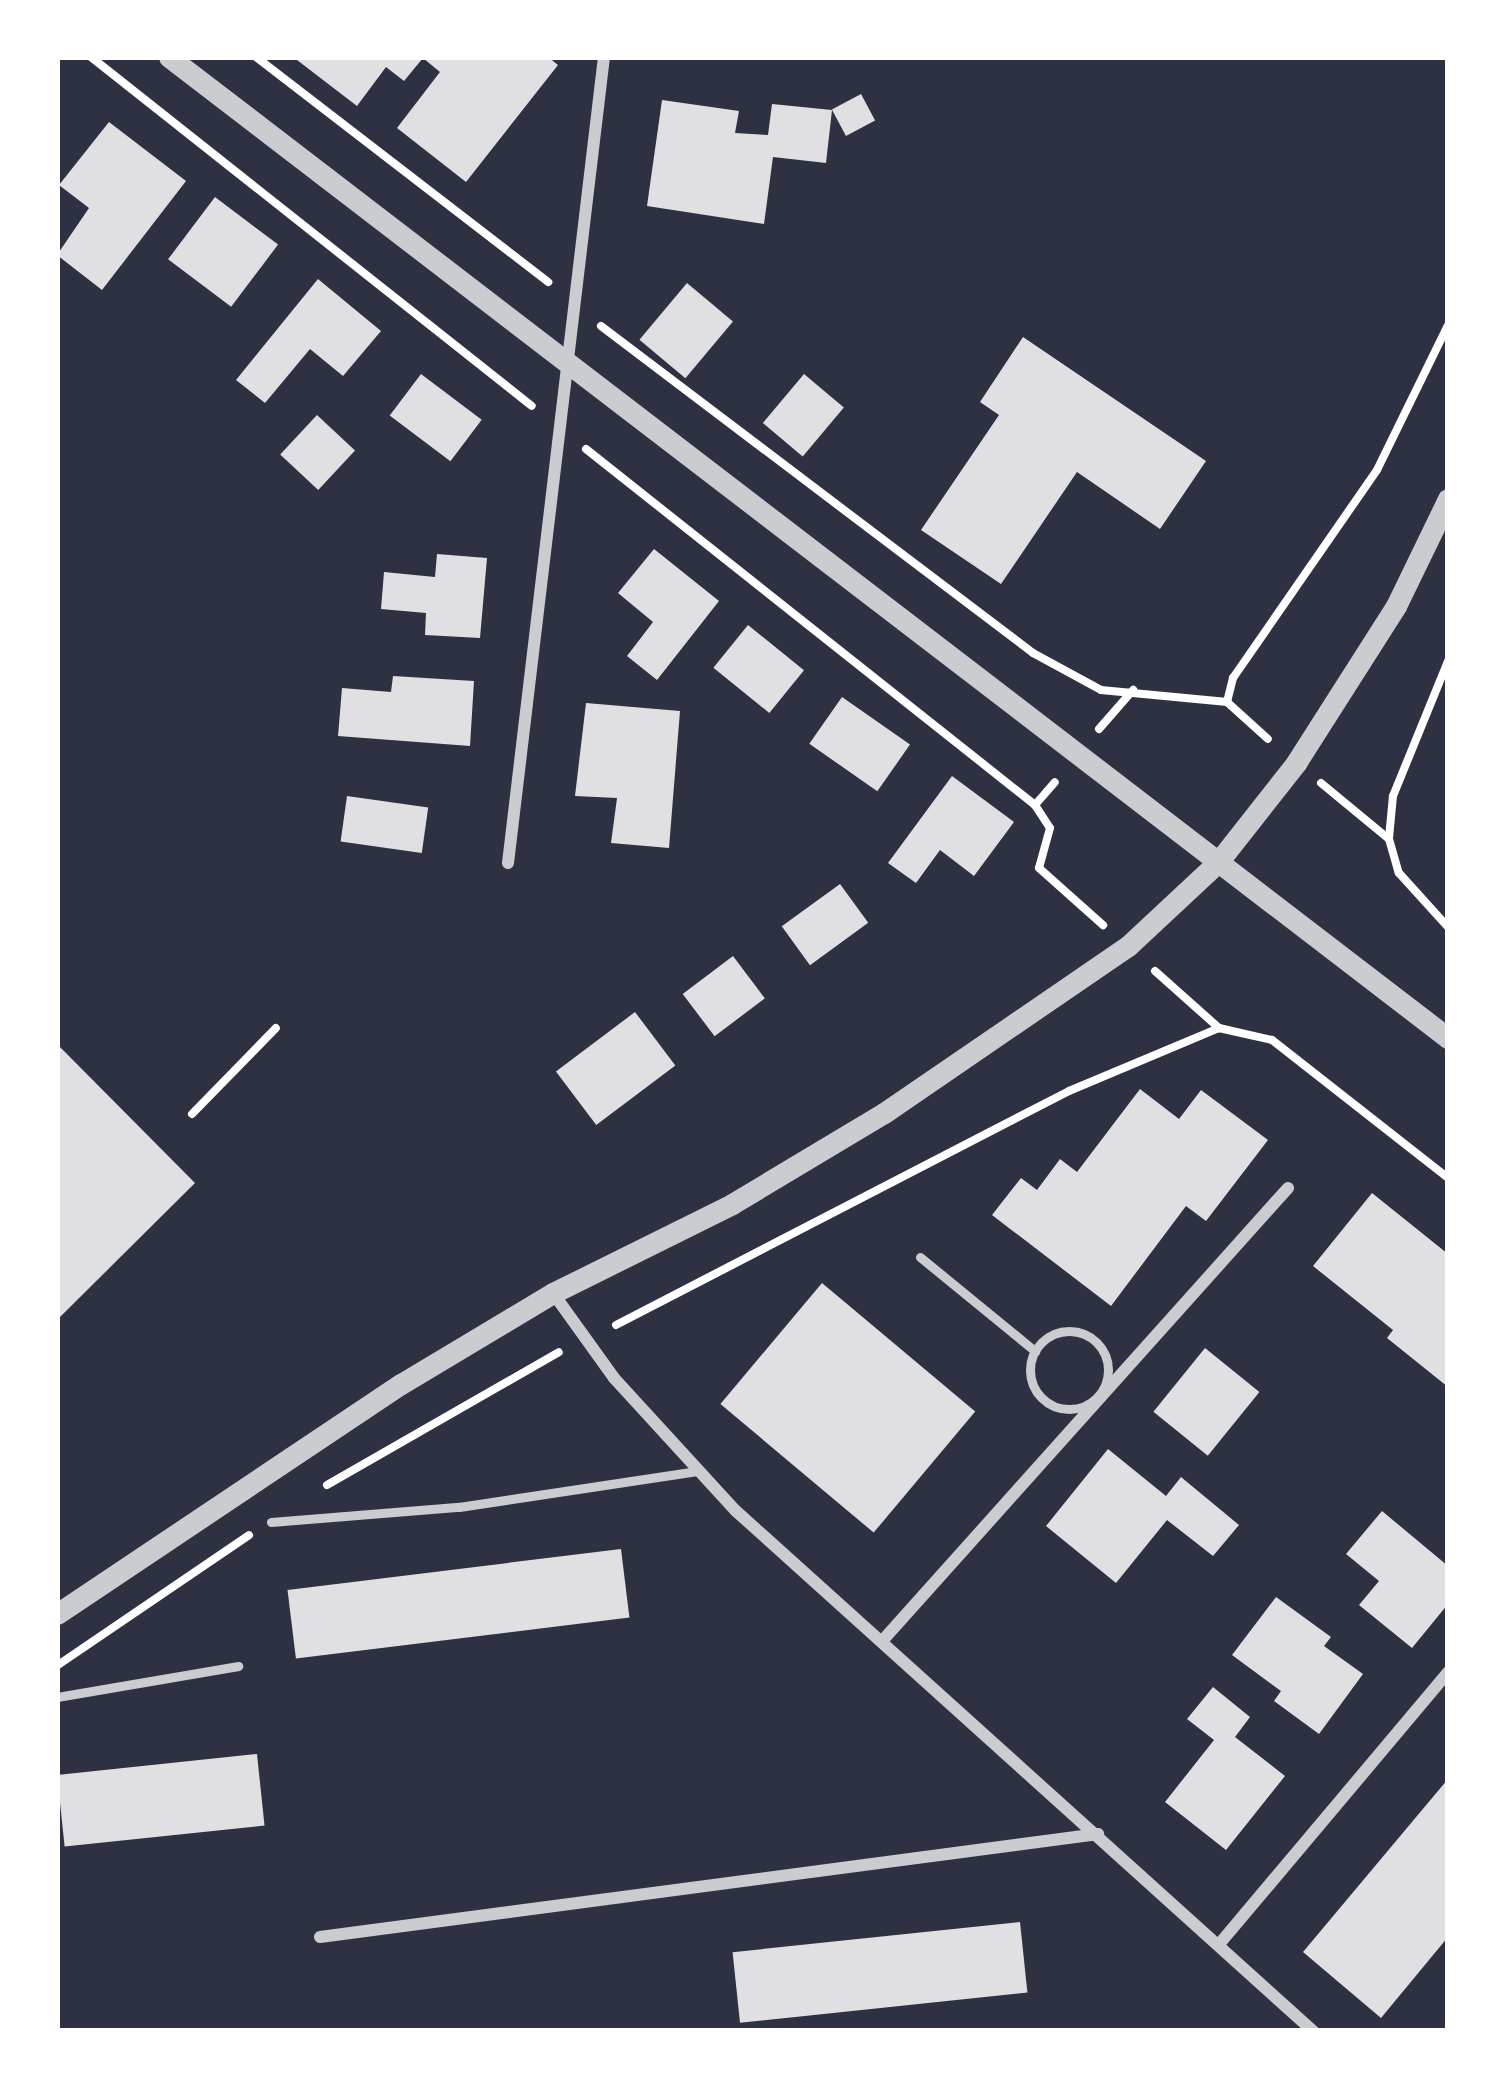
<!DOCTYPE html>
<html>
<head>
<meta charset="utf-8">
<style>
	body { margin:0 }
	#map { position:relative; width:1505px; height:2088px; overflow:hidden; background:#2d3142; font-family:"Exo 2",sans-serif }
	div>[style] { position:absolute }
	.building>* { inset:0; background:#e0e0e3; transform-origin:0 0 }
	.path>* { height:8px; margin:-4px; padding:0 4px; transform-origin:4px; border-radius:4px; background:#fff }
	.service>* { height:9px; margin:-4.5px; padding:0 4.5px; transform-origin:4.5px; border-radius:4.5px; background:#caccd0 }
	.service>.ring { margin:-4.5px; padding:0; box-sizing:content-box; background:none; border:9px solid #caccd0; border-radius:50% }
	.minor>* { height:12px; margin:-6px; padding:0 6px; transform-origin:6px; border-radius:6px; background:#caccd0 }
	.tertiary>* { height:21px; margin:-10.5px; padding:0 10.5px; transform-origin:10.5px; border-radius:10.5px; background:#caccd0 }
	span { translate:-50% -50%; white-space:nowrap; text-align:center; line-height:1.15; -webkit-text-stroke:12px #fff; paint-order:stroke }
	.frame { position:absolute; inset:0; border:60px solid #fff; pointer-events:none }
</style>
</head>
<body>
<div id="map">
	<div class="building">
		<i style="clip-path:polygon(548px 57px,558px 65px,466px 182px,397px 128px,440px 72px,423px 58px,404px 81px,386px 67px,357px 106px,297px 60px)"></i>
		<i style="left:861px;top:94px;width:30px;height:33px;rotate:62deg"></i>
		<i style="clip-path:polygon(662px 100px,739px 111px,735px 133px,768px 135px,772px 104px,832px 110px,826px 163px,773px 157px,764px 224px,647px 206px)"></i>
		<i style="clip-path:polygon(109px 122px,186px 181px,102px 290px,57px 255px,89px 208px,59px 185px)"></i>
		<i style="left:215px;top:197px;width:79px;height:78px;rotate:37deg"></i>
		<i style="clip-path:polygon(318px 279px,381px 331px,343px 376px,310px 349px,265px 403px,236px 380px)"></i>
		<i style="left:687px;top:283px;width:60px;height:74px;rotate:40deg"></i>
		<i style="clip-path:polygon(1023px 337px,1206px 461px,1160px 529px,1077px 472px,1001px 584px,921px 530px,999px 415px,980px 402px)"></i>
		<i style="left:421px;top:374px;width:76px;height:52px;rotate:37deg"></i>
		<i style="left:804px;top:374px;width:52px;height:64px;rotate:40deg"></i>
		<i style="left:317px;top:415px;width:52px;height:54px;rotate:43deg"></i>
		<i style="clip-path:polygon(654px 549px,719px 601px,657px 680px,627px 656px,653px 622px,618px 593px)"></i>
		<i style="clip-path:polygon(437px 554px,487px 558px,480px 638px,425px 635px,426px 613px,381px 609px,384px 572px,435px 577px)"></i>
		<i style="left:748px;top:625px;width:72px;height:55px;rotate:39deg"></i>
		<i style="clip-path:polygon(393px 676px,474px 681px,470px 746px,338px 736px,342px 688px,391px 692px)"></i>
		<i style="left:842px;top:697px;width:83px;height:57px;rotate:35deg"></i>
		<i style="clip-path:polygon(586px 703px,680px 711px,669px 848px,611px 843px,617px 798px,575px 796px)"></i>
		<i style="clip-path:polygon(952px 776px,1014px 822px,974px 876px,940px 850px,916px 883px,888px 863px)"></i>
		<i style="left:347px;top:796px;width:82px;height:46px;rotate:8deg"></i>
		<i style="left:840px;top:884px;width:48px;height:72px;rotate:54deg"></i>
		<i style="left:733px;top:956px;width:53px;height:63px;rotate:53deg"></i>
		<i style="left:635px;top:1012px;width:67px;height:99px;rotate:53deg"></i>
		<i style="clip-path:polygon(57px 1044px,195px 1183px,57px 1320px)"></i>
		<i style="clip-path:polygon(1140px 1089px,1179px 1119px,1201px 1090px,1268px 1140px,1206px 1221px,1186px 1206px,1111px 1306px,992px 1215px,1021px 1178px,1037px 1190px,1060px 1159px,1077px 1172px)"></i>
		<i style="clip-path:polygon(1372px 1193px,1448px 1254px,1448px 1387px,1387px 1338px,1393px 1330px,1313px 1266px)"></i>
		<i style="left:822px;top:1283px;width:200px;height:158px;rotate:40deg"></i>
		<i style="left:1205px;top:1348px;width:70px;height:82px;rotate:39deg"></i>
		<i style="clip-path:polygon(1108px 1449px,1166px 1496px,1181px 1477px,1239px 1525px,1213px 1556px,1167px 1520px,1116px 1583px,1046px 1526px)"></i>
		<i style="clip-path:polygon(1382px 1511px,1448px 1566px,1448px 1604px,1412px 1648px,1359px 1605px,1379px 1581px,1346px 1554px)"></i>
		<i style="left:621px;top:1549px;width:69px;height:336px;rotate:83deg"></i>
		<i style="clip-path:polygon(1276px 1597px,1331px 1637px,1324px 1646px,1363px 1674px,1319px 1734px,1274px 1701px,1281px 1691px,1232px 1655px)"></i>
		<i style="clip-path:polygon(1213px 1687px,1250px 1717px,1235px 1737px,1285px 1776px,1226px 1850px,1165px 1802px,1214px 1740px,1187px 1719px)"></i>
		<i style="left:257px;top:1754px;width:72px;height:201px;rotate:84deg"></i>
		<i style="clip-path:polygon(1448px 1779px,1448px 1937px,1381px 2018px,1303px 1952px)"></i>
		<i style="left:1020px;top:1922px;width:71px;height:289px;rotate:84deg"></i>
	</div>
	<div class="path">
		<i style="left:91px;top:57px;width:562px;rotate:38.36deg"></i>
		<i style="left:256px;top:57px;width:369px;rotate:37.6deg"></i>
		<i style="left:601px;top:326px;width:542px;rotate:37.12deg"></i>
		<i style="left:1033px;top:653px;width:77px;rotate:28.6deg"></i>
		<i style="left:1101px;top:690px;width:127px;rotate:5.4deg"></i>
		<i style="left:1227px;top:702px;width:55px;rotate:42.1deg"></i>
		<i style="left:586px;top:449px;width:573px;rotate:38.41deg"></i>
		<i style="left:1035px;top:805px;width:27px;rotate:57deg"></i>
		<i style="left:1050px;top:828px;width:41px;rotate:105.4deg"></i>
		<i style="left:1039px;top:868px;width:86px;rotate:41.7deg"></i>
		<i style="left:1227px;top:702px;width:25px;rotate:-76deg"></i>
		<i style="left:1233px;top:678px;width:253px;rotate:-55.3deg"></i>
		<i style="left:1377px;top:470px;width:161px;rotate:-63.9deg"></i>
		<i style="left:1099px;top:729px;width:52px;rotate:-48.9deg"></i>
		<i style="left:1321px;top:783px;width:88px;rotate:39.5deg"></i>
		<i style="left:1389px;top:839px;width:35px;rotate:74deg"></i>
		<i style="left:1399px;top:873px;width:73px;rotate:47.8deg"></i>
		<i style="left:1035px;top:805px;width:30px;rotate:-49deg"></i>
		<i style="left:1389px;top:838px;width:42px;rotate:-84.6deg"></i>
		<i style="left:1393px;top:796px;width:146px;rotate:-67.8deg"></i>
		<i style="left:1155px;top:971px;width:86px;rotate:41.7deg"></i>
		<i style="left:1219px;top:1028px;width:54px;rotate:12.8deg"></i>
		<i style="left:1272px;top:1040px;width:224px;rotate:38.1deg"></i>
		<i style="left:192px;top:1114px;width:120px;rotate:-45.7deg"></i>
		<i style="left:616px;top:1325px;width:510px;rotate:-27.32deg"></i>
		<i style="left:1069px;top:1091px;width:163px;rotate:-22.8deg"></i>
		<i style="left:327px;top:1485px;width:267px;rotate:-29.8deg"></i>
		<i style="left:58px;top:1665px;width:231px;rotate:-34.2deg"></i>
	</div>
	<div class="service">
		<i style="left:920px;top:1257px;width:149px;rotate:39.3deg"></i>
		<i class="ring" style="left:1030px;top:1331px;width:69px;height:69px"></i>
		<i style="left:271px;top:1522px;width:189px;rotate:-4.6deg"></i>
		<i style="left:459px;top:1507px;width:241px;rotate:-8.6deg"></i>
		<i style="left:57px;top:1697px;width:184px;rotate:-9.7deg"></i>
	</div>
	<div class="minor">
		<i style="left:508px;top:863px;width:812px;rotate:-83.21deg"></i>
		<i style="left:553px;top:1293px;width:105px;rotate:54.3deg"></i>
		<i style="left:614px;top:1378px;width:180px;rotate:47.5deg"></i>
		<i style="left:736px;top:1511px;width:777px;rotate:42.03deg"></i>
		<i style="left:883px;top:1640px;width:607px;rotate:-48.14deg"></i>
		<i style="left:320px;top:1937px;width:785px;rotate:-7.54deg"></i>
		<i style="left:1221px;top:1942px;width:353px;rotate:-49.9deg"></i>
	</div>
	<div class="tertiary">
		<i style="left:169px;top:57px;width:1612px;rotate:37.49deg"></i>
		<i style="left:57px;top:1614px;width:414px;rotate:-33.8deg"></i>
		<i style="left:401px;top:1384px;width:177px;rotate:-30.9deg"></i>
		<i style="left:553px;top:1293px;width:200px;rotate:-26.4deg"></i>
		<i style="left:732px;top:1204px;width:177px;rotate:-30.9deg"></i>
		<i style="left:884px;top:1113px;width:296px;rotate:-34.4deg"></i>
		<i style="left:1128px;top:946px;width:125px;rotate:-43deg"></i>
		<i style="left:1219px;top:861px;width:125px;rotate:-51.8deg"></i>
		<i style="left:1296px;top:763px;width:186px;rotate:-57.5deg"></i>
		<i style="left:1396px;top:606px;width:119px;rotate:-64.1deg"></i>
	</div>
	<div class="frame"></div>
</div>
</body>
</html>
